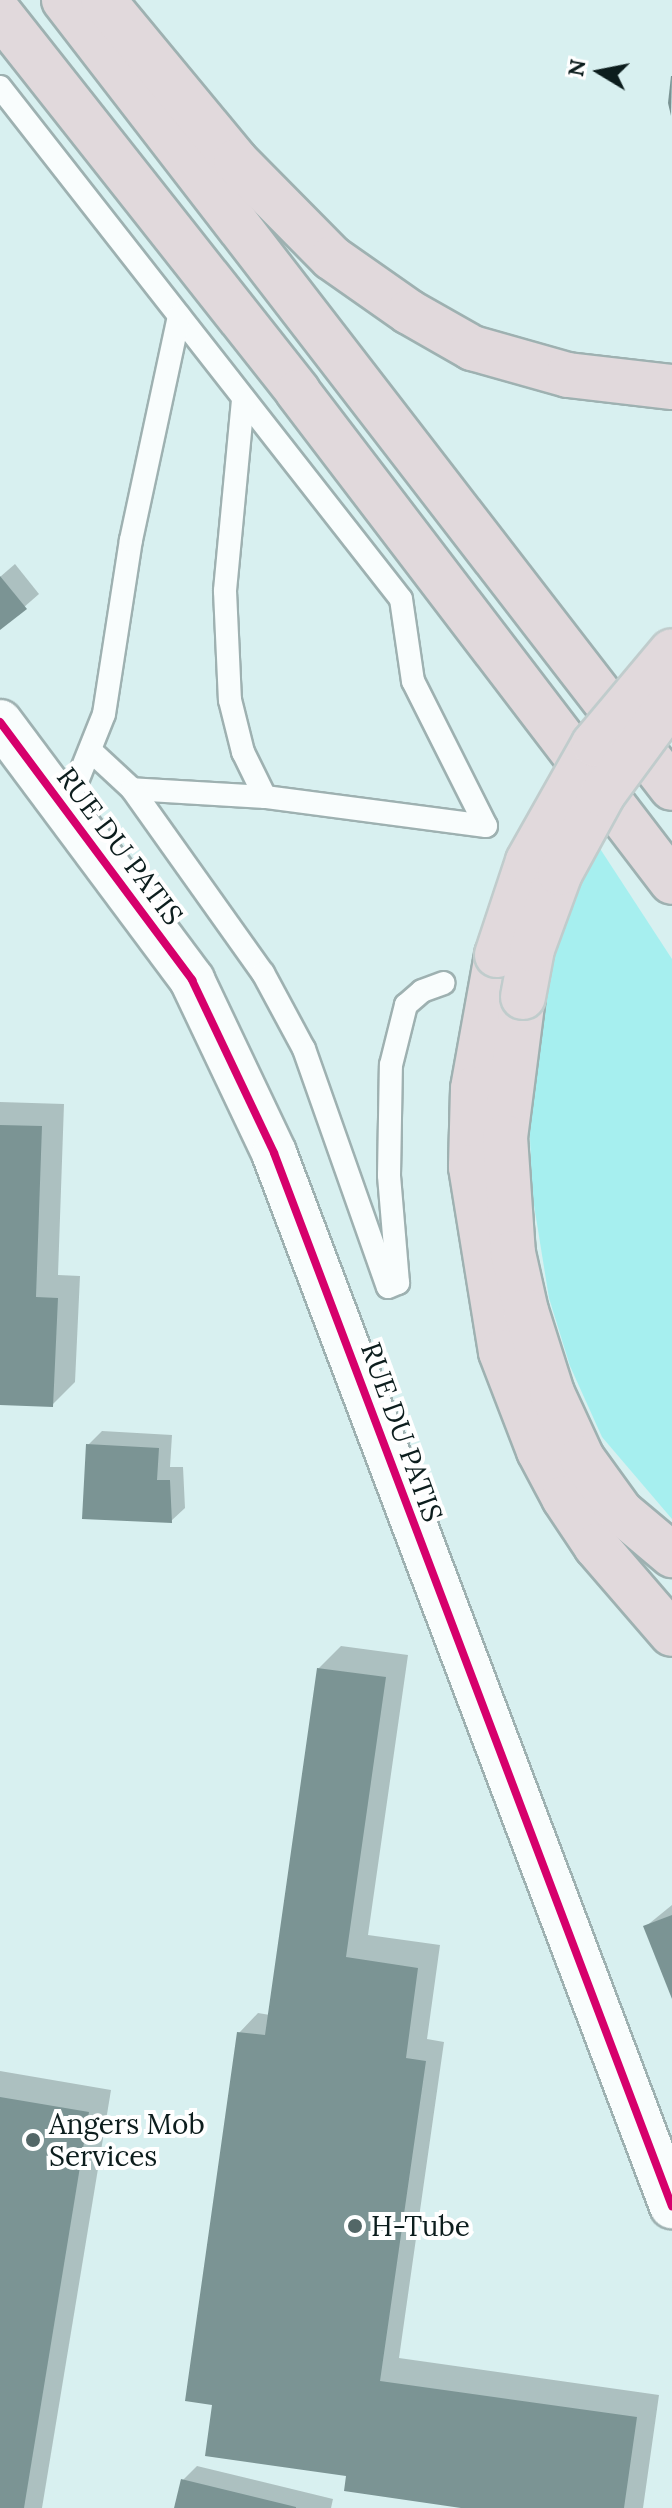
<!DOCTYPE html>
<html>
<head>
<meta charset="utf-8">
<style>
	body { margin:0 }
	#map { position:relative; width:672px; height:2508px; overflow:hidden; background:#d8f0f0; font-family:Lora,serif }
	div>[style] { position:absolute }
	.green>* { inset:0; background:#a6efef }
	.shadow>* { inset:0; background:#0003 }
	.building>* { inset:0; background:#7b9494 }
	.roads { filter:drop-shadow(2px 0 #9eb1b1) drop-shadow(-2px 0 #9eb1b1) drop-shadow(0 2px #9eb1b1) drop-shadow(0 -2px #9eb1b1) }
	.service>* { height:22px; margin:-11px; padding:0 11px; transform-origin:11px; border-radius:11px; background:#f9fdfd }
	.minor>* { height:44px; margin:-22px; padding:0 22px; transform-origin:22px; border-radius:22px; background:#f9fdfd }
	.motorway>* { height:44px; margin:-22px; padding:0 22px; transform-origin:22px; border-radius:22px; background:#e1d9dc }
	.bridges { filter:drop-shadow(2px 0 #c0cccc) drop-shadow(-2px 0 #c0cccc) drop-shadow(0 2px #c0cccc) drop-shadow(0 -2px #c0cccc) }
	.motorway-bridge>* { height:44px; margin:-22px; padding:0 22px; transform-origin:22px; border-radius:22px; background:#e1d9dc }
	.cycleway>* { height:8px; margin:-4px; padding:0 4px; transform-origin:4px; border-radius:4px; background:#d6006c }
	.dots>* { width:22px; height:22px; translate:-50% -50%; box-sizing:border-box; border:4px solid #fff; border-radius:50% }
	span { translate:-50% -50%; white-space:nowrap; text-align:center; line-height:1.15; -webkit-text-stroke:8px #fff; paint-order:stroke }
	.street-label { font-size:28px; color:#0c1d1d }
	.poi-label { font-size:28px; color:#0c1d1d }
	.left { translate:0 -50%; text-align:left }
	.north { position:absolute; left:560px; top:32px; width:80px; height:80px; -webkit-text-stroke:6px #fff; paint-order:stroke; rotate:280deg; font-size:22px; font-weight:700; line-height:32px; text-align:center; color:#0c1d1d }
	.north::after { content:''; display:block; margin:auto; width:28px; height:36px; background:#0c1d1d; clip-path:polygon(50% 0,100% 100%,50% 72%,0 100%) }
</style>
</head>
<body>
<div id="map">
	<div class="green">
		<i style="clip-path:polygon(597px 844px,672px 959px,672px 1519px,602px 1437px,570px 1366px,549px 1298px,532px 1193px,529px 1110px,538px 1022px,557px 935px)"></i>
	</div>
	<div class="shadow">
		<i style="clip-path:polygon(15px 564px,39px 594px,0 628px,0 577px)"></i>
		<i style="clip-path:polygon(0 1102px,64px 1104px,58px 1275px,80px 1276px,75px 1382px,52px 1405px,0 1403px)"></i>
		<i style="clip-path:polygon(102px 1431px,172px 1435px,170px 1467px,183px 1467px,185px 1508px,171px 1521px,88px 1445px)"></i>
		<i style="clip-path:polygon(341px 1646px,408px 1655px,368px 1935px,440px 1945px,427px 2039px,444px 2042px,399px 2358px,659px 2395px,643px 2508px,475px 2508px,348px 2474px,215px 2399px,239px 2033px,258px 2013px,270px 2015px,318px 1669px)"></i>
		<i style="clip-path:polygon(672px 1905px,672px 1994px,645px 1927px)"></i>
		<i style="clip-path:polygon(0 2071px,111px 2090px,42px 2508px,0 2508px)"></i>
		<i style="clip-path:polygon(197px 2466px,333px 2499px,331px 2508px,176px 2508px,183px 2480px)"></i>
	</div>
	<div class="building">
		<i style="clip-path:polygon(671px 76px,672px 76px,671px 116px,668px 103px)"></i>
		<i style="clip-path:polygon(0 576px,27px 609px,0 630px)"></i>
		<i style="clip-path:polygon(0 1125px,42px 1126px,36px 1297px,58px 1298px,53px 1407px,0 1405px)"></i>
		<i style="clip-path:polygon(86px 1444px,159px 1448px,157px 1480px,170px 1480px,172px 1523px,82px 1519px)"></i>
		<i style="clip-path:polygon(317px 1668px,386px 1677px,346px 1957px,418px 1968px,406px 2058px,426px 2061px,380px 2381px,637px 2417px,624px 2508px,461px 2508px,344px 2491px,346px 2476px,205px 2456px,212px 2405px,185px 2401px,237px 2032px,265px 2035px)"></i>
		<i style="clip-path:polygon(672px 1915px,672px 1999px,643px 1926px)"></i>
		<i style="clip-path:polygon(0 2097px,89px 2112px,24px 2508px,0 2508px)"></i>
		<i style="clip-path:polygon(181px 2479px,296px 2507px,296px 2508px,174px 2508px)"></i>
	</div>
	<div class="roads">
		<div class="service">
			<i style="left:0;top:87px;width:650px;rotate:51.93deg"></i>
			<i style="left:401px;top:599px;width:83px;rotate:81.7deg"></i>
			<i style="left:413px;top:681px;width:162px;rotate:63.3deg"></i>
			<i style="left:486px;top:826px;width:223px;rotate:-172.5deg"></i>
			<i style="left:265px;top:797px;width:133px;rotate:-176.6deg"></i>
			<i style="left:243px;top:400px;width:192px;rotate:95.4deg"></i>
			<i style="left:225px;top:591px;width:109px;rotate:87.4deg"></i>
			<i style="left:230px;top:700px;width:54px;rotate:76deg"></i>
			<i style="left:243px;top:752px;width:50px;rotate:63.9deg"></i>
			<i style="left:91px;top:751px;width:56px;rotate:42.8deg"></i>
			<i style="left:132px;top:789px;width:226px;rotate:54.6deg"></i>
			<i style="left:263px;top:973px;width:86px;rotate:61.7deg"></i>
			<i style="left:304px;top:1049px;width:252px;rotate:70.6deg"></i>
			<i style="left:388px;top:1287px;width:11px;rotate:-22deg"></i>
			<i style="left:398px;top:1283px;width:108px;rotate:-94.8deg"></i>
			<i style="left:389px;top:1175px;width:110px;rotate:-89deg"></i>
			<i style="left:391px;top:1065px;width:62px;rotate:-76deg"></i>
			<i style="left:406px;top:1005px;width:21px;rotate:-41deg"></i>
			<i style="left:422px;top:991px;width:23px;rotate:-20deg"></i>
			<i style="left:66px;top:809px;width:102px;rotate:-68.2deg"></i>
			<i style="left:104px;top:714px;width:176px;rotate:-81.2deg"></i>
			<i style="left:131px;top:540px;width:229px;rotate:-77.9deg"></i>
		</div>
		<div class="minor">
			<i style="left:0;top:722px;width:322px;rotate:53.3deg"></i>
			<i style="left:192px;top:980px;width:191px;rotate:64.6deg"></i>
			<i style="left:274px;top:1153px;width:1126px;rotate:69.3deg"></i>
		</div>
		<div class="motorway">
			<i style="left:64px;top:0;width:995px;rotate:52.35deg"></i>
			<i style="left:103px;top:0;width:209px;rotate:50.4deg"></i>
			<i style="left:236px;top:161px;width:136px;rotate:45.3deg"></i>
			<i style="left:332px;top:258px;width:94px;rotate:35deg"></i>
			<i style="left:409px;top:312px;width:73px;rotate:29.7deg"></i>
			<i style="left:472px;top:348px;width:100px;rotate:15.7deg"></i>
			<i style="left:568px;top:375px;width:105px;rotate:6.6deg"></i>
			<i style="left:0;top:14px;width:481px;rotate:51.7deg"></i>
			<i style="left:298px;top:392px;width:616px;rotate:52.65deg"></i>
			<i style="left:497px;top:955px;width:136px;rotate:100.2deg"></i>
			<i style="left:473px;top:1089px;width:78px;rotate:91.5deg"></i>
			<i style="left:471px;top:1167px;width:187px;rotate:80.8deg"></i>
			<i style="left:501px;top:1352px;width:106px;rotate:69deg"></i>
			<i style="left:539px;top:1451px;width:53px;rotate:62deg"></i>
			<i style="left:564px;top:1498px;width:58px;rotate:56.3deg"></i>
			<i style="left:596px;top:1546px;width:116px;rotate:49.2deg"></i>
			<i style="left:523px;top:997px;width:141px;rotate:97.3deg"></i>
			<i style="left:505px;top:1137px;width:116px;rotate:86.1deg"></i>
			<i style="left:513px;top:1253px;width:59px;rotate:77.4deg"></i>
			<i style="left:526px;top:1311px;width:86px;rotate:72.4deg"></i>
			<i style="left:552px;top:1393px;width:72px;rotate:65.2deg"></i>
			<i style="left:582px;top:1458px;width:67px;rotate:54.2deg"></i>
			<i style="left:621px;top:1512px;width:67px;rotate:40.1deg"></i>
		</div>
	</div>
	<div class="bridges">
		<div class="motorway-bridge">
			<i style="left:497px;top:955px;width:99px;rotate:-71.7deg"></i>
			<i style="left:528px;top:861px;width:134px;rotate:-60.6deg"></i>
			<i style="left:594px;top:744px;width:121px;rotate:-50deg"></i>
			<i style="left:523px;top:997px;width:49px;rotate:-79.4deg"></i>
			<i style="left:532px;top:949px;width:81px;rotate:-69.8deg"></i>
			<i style="left:560px;top:873px;width:90px;rotate:-61.4deg"></i>
			<i style="left:603px;top:794px;width:117px;rotate:-53.7deg"></i>
		</div>
	</div>
	<div class="cycleway">
		<i style="left:0;top:722px;width:322px;rotate:53.3deg"></i>
		<i style="left:192px;top:980px;width:191px;rotate:64.6deg"></i>
		<i style="left:274px;top:1153px;width:1126px;rotate:69.3deg"></i>
	</div>
	<div class="dots">
		<i style="left:33px;top:2140px;background:#536767"></i>
		<i style="left:355px;top:2226px;background:#536767"></i>
	</div>
	<div class="street-label">
		<span style="left:120px;top:846px;rotate:53deg">RUE DU PATIS</span>
		<span style="left:402px;top:1432px;rotate:70deg">RUE DU PATIS</span>
	</div>
	<div class="poi-label">
		<span class="left" style="left:49px;top:2140px">Angers Mob<br>Services</span>
		<span class="left" style="left:371px;top:2226px">H-Tube</span>
	</div>
	<div class="north">N</div>
</div>
</body>
</html>
